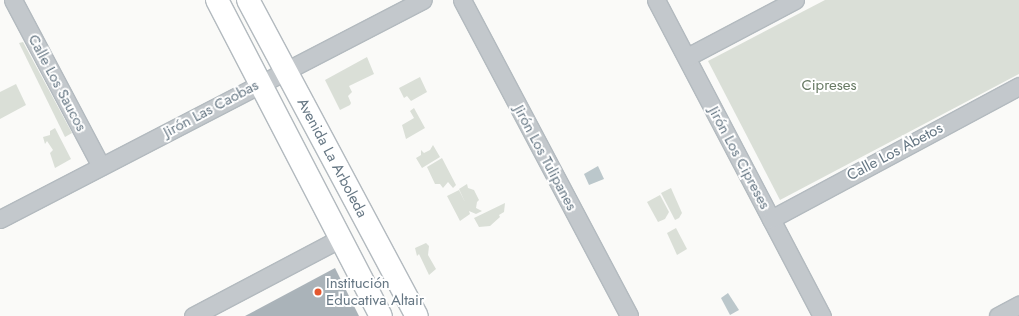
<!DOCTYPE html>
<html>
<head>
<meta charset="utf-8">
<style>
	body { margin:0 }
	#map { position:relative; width:1019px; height:316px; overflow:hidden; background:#fafaf8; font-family:Jost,sans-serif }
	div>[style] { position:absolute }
	.green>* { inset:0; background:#dadfd7 }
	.water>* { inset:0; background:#bbc7cb }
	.building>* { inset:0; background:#aab3b9 }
	.roads { filter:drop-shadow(1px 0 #b3babf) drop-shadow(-1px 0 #b3babf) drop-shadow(0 1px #b3babf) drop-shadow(0 -1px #b3babf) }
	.street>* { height:17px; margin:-8.5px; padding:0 8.5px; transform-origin:8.5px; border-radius:8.5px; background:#c3c8cc }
	.secondary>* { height:22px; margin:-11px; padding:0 11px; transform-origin:11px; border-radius:11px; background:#fff }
	.dots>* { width:11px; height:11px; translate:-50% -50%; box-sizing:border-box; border:2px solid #fff; border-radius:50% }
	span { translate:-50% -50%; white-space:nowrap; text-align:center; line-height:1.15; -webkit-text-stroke:4px #fff; paint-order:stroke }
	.street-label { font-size:15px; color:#657683 }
	.park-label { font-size:15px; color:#687a64 }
	.poi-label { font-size:15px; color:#657683 }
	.left { translate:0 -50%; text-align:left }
</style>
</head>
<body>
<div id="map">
	<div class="green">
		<i style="clip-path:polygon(825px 0,1019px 0,1019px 74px,780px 200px,708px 61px)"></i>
		<i style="clip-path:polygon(23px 42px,72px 133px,65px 137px,19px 43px)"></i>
		<i style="clip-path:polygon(367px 57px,374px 74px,349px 86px,352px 92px,348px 96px,351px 103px,350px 105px,340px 110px,325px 80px)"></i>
		<i style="clip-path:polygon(420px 77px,427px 92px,411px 101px,407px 96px,404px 98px,399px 88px)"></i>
		<i style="clip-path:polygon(16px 84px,26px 105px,0 119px,0 92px)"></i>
		<i style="clip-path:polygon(414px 108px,425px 128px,406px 139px,402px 125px,414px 118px,410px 111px)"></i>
		<i style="clip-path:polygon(55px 128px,71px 159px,55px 168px,50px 153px,53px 150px,47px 141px,45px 144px,43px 137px,50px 135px,50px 131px)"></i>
		<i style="clip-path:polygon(433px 145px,440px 157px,422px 168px,416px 158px,421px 155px,421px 150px,424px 153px,430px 150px)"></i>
		<i style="clip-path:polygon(442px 158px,456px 185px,453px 188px,448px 182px,443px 188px,440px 184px,435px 184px,427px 167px)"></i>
		<i style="clip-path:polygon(467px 184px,468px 188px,474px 190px,479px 200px,477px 202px,476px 208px,482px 211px,476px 214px,469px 211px,470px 214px,460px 221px,447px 196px,459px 190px,465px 202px,459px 189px)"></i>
		<i style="clip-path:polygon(671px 188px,682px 213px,679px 218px,675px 220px,661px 193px)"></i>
		<i style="clip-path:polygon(660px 195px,669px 212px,665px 219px,658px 222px,647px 202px)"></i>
		<i style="clip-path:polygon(505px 203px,504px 212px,499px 215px,500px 217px,490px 226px,479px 227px,474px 218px)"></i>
		<i style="clip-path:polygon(676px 228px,687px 249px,677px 255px,667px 233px)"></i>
		<i style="clip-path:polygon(426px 243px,429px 246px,428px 255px,436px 269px,429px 275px,419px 254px,417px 256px,415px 248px)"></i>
	</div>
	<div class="water">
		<i style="clip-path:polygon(598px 166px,604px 179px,589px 185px,584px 174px)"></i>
		<i style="clip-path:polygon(728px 293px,739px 310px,730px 315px,721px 298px)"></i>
	</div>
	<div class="building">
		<i style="clip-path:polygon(335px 268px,359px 316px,245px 316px)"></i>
	</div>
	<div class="roads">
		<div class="street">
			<i style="left:13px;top:0;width:188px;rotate:62.1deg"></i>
			<i style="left:462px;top:0;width:357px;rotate:62.1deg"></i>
			<i style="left:656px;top:0;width:357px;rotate:62.3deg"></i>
			<i style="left:687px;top:57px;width:122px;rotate:-27.8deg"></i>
			<i style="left:0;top:219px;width:476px;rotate:-27.4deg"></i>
			<i style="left:771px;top:219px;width:281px;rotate:-28.2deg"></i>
			<i style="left:193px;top:316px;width:167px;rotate:-27.8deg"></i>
			<i style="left:998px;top:316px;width:24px;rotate:-28deg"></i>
		</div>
		<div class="secondary">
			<i style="left:217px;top:0;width:356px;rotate:62.6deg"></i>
			<i style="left:248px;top:0;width:358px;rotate:61.9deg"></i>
		</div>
	</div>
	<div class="dots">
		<i style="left:318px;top:292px;background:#e4572e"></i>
	</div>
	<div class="street-label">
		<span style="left:57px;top:83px;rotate:62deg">Calle Los Saucos</span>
		<span style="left:211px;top:109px;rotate:-28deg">Jirón Las Caobas</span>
		<span style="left:895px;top:152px;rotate:-28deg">Calle Los Abetos</span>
		<span style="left:332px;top:158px;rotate:62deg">Avenida La Arboleda</span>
		<span style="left:545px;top:158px;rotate:62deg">Jirón Los Tulipanes</span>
		<span style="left:739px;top:158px;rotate:62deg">Jirón Los Cipreses</span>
	</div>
	<div class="park-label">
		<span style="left:829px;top:86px">Cipreses</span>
	</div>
	<div class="poi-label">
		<span class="left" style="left:326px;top:292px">Institución<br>Educativa Altair</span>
	</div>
</div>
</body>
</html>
